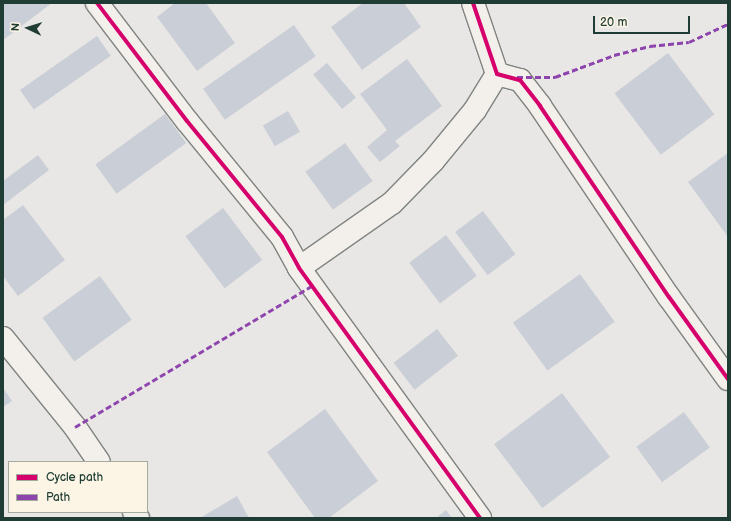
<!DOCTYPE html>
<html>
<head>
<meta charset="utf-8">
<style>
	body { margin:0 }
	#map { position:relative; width:731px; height:521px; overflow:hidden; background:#e8e7e5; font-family:"Balsamiq Sans",sans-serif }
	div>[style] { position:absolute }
	.building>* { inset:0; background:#caced6; transform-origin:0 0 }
	.roads { filter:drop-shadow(1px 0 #7f8481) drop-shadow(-1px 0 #7f8481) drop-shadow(0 1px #7f8481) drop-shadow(0 -1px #7f8481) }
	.minor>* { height:22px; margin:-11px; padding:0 11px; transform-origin:11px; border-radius:11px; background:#f3f0eb }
	.quiet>* { height:3px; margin-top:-1.5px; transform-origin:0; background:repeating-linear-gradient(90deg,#8e44ad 0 6px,transparent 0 9px) }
	.cycleway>* { height:4px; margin:-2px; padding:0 2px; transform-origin:2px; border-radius:2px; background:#d6006c }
	span { translate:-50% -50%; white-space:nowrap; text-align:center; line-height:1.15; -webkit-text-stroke:3px #fcf5e5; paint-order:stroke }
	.frame { position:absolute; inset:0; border:4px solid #1f3d34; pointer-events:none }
	.legend { position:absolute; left:8px; top:461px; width:140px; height:52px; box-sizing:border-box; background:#fcf5e5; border:1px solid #a4ab9e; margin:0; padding:5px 7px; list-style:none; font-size:12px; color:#1f3d34 }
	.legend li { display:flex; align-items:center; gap:8px; height:20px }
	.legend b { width:20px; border:1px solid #a4ab9e }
	.north { position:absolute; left:8px; top:8px; width:40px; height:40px; -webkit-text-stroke:3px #fcf5e5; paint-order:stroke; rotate:274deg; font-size:11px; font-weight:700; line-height:16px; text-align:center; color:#1f3d34 }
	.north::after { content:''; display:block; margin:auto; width:14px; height:18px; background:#1f3d34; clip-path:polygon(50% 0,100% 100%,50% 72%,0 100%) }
	.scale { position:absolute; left:593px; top:16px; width:97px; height:18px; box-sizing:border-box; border:2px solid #1f3d34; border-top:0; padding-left:5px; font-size:12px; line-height:14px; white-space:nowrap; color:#1f3d34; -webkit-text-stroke:3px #fcf5e5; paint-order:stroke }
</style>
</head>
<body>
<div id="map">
	<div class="building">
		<i style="clip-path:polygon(3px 3px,52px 3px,3px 40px)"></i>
		<i style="clip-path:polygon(175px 3px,206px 3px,235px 43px,197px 71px,157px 17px)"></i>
		<i style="clip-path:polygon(363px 3px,404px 3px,421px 27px,362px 70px,331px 27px)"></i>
		<i style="left:294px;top:25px;width:38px;height:111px;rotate:55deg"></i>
		<i style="left:97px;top:36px;width:24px;height:94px;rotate:55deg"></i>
		<i style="left:668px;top:53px;width:77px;height:67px;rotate:53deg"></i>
		<i style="clip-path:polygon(407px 59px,442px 106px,395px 141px,400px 146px,380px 162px,367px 147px,387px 130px,360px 94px)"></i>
		<i style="left:327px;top:63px;width:45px;height:18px;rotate:50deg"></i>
		<i style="left:288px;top:111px;width:24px;height:29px;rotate:60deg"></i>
		<i style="left:165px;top:114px;width:36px;height:86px;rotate:54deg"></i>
		<i style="left:345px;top:143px;width:47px;height:49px;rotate:54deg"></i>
		<i style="clip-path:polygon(728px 153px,728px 237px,688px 182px)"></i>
		<i style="clip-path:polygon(38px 155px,49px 170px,3px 205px,3px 181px)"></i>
		<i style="clip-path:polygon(23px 205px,65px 260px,18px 296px,3px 276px,3px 220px)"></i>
		<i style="left:223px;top:208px;width:65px;height:47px;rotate:53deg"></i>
		<i style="left:483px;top:211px;width:54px;height:35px;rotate:53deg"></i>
		<i style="left:446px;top:235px;width:51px;height:46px;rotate:53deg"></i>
		<i style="left:580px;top:274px;width:59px;height:83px;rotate:54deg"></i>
		<i style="left:100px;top:276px;width:54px;height:71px;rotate:54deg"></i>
		<i style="left:437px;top:329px;width:34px;height:55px;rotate:52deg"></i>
		<i style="clip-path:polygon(3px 388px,12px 401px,3px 407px)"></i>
		<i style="left:562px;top:393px;width:80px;height:85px;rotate:53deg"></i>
		<i style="clip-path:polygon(325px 409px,378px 481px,329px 518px,315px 518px,267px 452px)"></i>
		<i style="left:684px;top:412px;width:44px;height:59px;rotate:54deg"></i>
		<i style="clip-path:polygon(237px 496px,249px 518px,200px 518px)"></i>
		<i style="clip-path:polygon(446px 510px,452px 518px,436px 518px)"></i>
	</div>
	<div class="roads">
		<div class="minor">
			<i style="left:97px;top:3px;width:148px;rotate:52.7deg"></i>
			<i style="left:187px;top:121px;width:150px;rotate:50.7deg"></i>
			<i style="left:282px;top:237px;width:35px;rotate:61deg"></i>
			<i style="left:299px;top:268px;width:309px;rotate:54.1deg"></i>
			<i style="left:473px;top:3px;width:75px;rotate:71.3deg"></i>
			<i style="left:497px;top:74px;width:24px;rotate:15deg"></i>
			<i style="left:520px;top:80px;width:33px;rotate:52deg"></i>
			<i style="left:540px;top:106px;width:230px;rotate:56deg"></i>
			<i style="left:669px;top:297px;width:101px;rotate:54.3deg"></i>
			<i style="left:299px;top:268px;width:113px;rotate:-35deg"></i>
			<i style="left:392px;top:203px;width:59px;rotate:-45.7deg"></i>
			<i style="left:433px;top:161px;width:66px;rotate:-50.5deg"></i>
			<i style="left:475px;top:110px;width:42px;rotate:-58.6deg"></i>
			<i style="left:3px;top:338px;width:114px;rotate:51deg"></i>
			<i style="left:75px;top:427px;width:42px;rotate:55.6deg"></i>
			<i style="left:134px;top:512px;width:7px;rotate:56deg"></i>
		</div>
	</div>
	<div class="quiet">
		<i style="left:517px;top:77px;width:38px"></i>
		<i style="left:555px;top:77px;width:63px;rotate:-20.4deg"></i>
		<i style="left:614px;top:55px;width:37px;rotate:-14deg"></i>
		<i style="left:650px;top:46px;width:39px;rotate:-6deg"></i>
		<i style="left:689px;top:42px;width:43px;rotate:-24.8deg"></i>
		<i style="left:75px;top:427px;width:277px;rotate:-30.8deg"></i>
	</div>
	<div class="cycleway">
		<i style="left:97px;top:3px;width:148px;rotate:52.7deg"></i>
		<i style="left:187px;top:121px;width:150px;rotate:50.7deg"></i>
		<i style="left:282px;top:237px;width:35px;rotate:61deg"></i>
		<i style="left:299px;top:268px;width:309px;rotate:54.1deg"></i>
		<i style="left:473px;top:3px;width:75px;rotate:71.3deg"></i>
		<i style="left:497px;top:74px;width:24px;rotate:15deg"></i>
		<i style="left:520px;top:80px;width:33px;rotate:52deg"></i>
		<i style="left:540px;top:106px;width:230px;rotate:56deg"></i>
		<i style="left:669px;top:297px;width:101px;rotate:54.3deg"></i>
	</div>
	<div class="frame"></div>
	<ul class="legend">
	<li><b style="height:5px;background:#d6006c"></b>Cycle path</li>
	<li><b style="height:5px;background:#8e44ad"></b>Path</li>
	</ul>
	<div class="north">N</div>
	<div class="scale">20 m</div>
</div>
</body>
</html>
